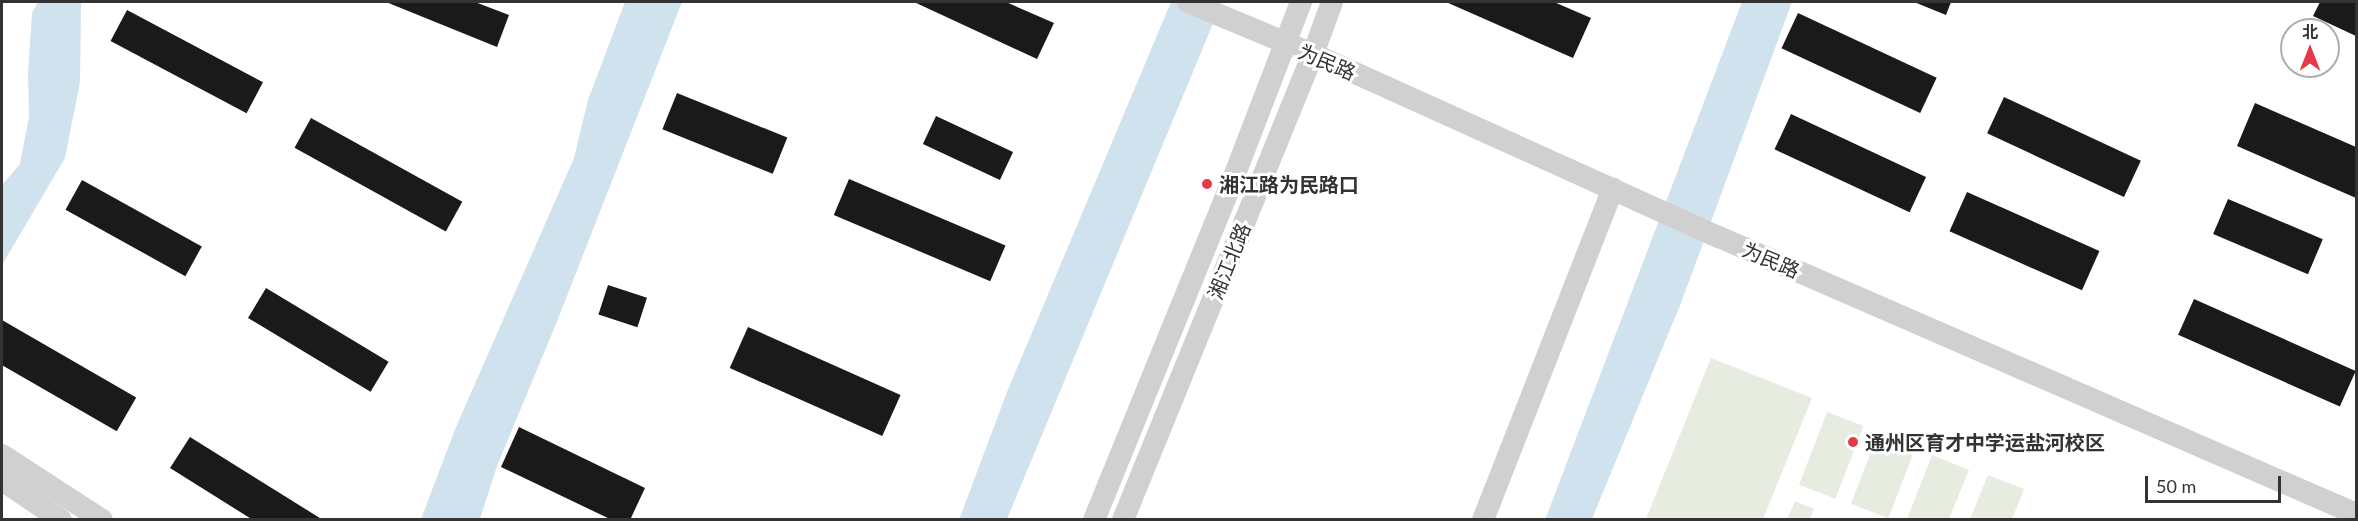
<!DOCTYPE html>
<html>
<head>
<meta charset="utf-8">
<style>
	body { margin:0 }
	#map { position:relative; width:2358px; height:521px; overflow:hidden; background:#fff; font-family:Lato,"Noto Sans SC",sans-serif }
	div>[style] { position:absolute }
	.green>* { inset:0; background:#e6ecdf; transform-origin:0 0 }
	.water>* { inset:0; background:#cfe2ee }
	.building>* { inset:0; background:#1a1a1a; transform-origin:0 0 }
	.minor>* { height:22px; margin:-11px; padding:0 11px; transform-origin:11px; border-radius:11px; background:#d0d0d0 }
	.dots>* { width:16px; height:16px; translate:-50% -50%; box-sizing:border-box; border:3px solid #fff; border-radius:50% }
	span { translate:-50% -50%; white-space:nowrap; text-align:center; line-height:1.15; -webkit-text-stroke:6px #fff; paint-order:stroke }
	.street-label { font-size:20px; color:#333 }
	.poi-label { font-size:20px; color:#333; font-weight:700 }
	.left { translate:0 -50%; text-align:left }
	.frame { position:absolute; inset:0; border:3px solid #333; pointer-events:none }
	.north { position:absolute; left:2280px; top:18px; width:60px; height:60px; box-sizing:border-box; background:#fff; border:2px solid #adadad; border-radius:50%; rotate:0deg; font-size:16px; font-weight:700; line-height:24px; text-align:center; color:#333 }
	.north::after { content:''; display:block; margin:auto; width:21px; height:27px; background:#e63946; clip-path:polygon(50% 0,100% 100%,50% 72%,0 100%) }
	.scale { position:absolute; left:2145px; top:476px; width:136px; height:27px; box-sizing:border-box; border:3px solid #333; border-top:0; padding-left:8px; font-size:18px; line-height:21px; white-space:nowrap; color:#333; -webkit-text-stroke:4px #fff; paint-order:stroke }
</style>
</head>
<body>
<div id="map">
	<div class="green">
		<i style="clip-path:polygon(1711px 358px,1812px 398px,1763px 519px,1646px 519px)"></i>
		<i style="left:1827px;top:412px;width:39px;height:78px;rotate:21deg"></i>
		<i style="left:1879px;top:431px;width:40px;height:78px;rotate:21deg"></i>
		<i style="clip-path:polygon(1932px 455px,1969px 470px,1949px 519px,1907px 519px)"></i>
		<i style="clip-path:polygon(1988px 475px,2024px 489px,2012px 519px,1970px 519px)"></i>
		<i style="clip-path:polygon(1795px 501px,1814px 509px,1810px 519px,1787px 519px)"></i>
	</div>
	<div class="water">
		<i style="clip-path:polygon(38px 2px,81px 2px,80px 82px,65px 158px,2px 265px,2px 185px,20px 164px,29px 117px,28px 73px,32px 13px)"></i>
		<i style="clip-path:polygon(625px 2px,682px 2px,558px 319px,497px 466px,480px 519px,421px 519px,456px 427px,574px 158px,588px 100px)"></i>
		<i style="clip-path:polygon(1171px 2px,1222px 2px,1007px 519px,959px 520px,1007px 392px)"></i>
		<i style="clip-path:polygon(1742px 2px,1792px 2px,1681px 303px,1592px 519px,1545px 520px)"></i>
	</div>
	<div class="building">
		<i style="clip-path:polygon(386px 2px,475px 2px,509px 15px,497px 47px)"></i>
		<i style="clip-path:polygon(914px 2px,1006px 2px,1054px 23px,1037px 59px)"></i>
		<i style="clip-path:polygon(1446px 2px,1554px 2px,1591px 18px,1573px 58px)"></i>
		<i style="clip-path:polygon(1914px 2px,1951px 2px,1946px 15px)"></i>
		<i style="clip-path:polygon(2320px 2px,2356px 2px,2356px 36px,2313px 16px)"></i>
		<i style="left:127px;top:10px;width:154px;height:35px;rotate:28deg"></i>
		<i style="left:1798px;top:13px;width:153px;height:39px;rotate:25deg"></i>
		<i style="left:677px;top:93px;width:119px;height:39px;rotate:22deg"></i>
		<i style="left:2004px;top:97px;width:151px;height:40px;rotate:25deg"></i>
		<i style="clip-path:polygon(2255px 103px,2356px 147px,2356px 198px,2237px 146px)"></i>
		<i style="left:1791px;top:114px;width:149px;height:39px;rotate:25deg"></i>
		<i style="left:936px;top:116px;width:85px;height:31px;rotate:25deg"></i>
		<i style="left:311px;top:118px;width:173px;height:34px;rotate:29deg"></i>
		<i style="left:849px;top:179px;width:170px;height:39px;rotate:23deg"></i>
		<i style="left:82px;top:180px;width:137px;height:34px;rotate:29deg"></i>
		<i style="left:1967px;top:192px;width:145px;height:43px;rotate:24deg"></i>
		<i style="left:2228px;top:199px;width:103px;height:38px;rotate:23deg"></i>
		<i style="left:608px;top:285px;width:41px;height:31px;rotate:18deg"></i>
		<i style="left:266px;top:288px;width:143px;height:35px;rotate:31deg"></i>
		<i style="left:2194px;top:299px;width:177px;height:39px;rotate:24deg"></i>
		<i style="left:2px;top:320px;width:155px;height:39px;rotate:30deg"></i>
		<i style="left:748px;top:327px;width:167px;height:45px;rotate:24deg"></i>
		<i style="clip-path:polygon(519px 427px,645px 488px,630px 520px,612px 520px,501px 467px)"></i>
		<i style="clip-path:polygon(190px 437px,323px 520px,253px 520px,170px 468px)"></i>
	</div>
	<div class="minor">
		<i style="left:1188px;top:2px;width:135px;rotate:22.6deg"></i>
		<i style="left:1313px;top:54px;width:445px;rotate:24.3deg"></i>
		<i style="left:1719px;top:237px;width:695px;rotate:23.5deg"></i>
		<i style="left:2px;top:455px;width:119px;rotate:33deg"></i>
		<i style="left:2px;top:480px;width:71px;rotate:34.1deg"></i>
		<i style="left:1094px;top:520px;width:360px;rotate:-67.8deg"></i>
		<i style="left:1230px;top:187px;width:198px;rotate:-69deg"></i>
		<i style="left:1123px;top:520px;width:503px;rotate:-67.82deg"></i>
		<i style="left:1313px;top:54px;width:55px;rotate:-69.9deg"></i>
		<i style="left:1483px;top:520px;width:356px;rotate:-68.6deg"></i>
	</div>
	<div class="dots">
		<i style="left:1207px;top:184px;background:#e63946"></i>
		<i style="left:1853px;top:442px;background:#e63946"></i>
	</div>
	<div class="street-label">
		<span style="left:1327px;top:62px;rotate:23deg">为民路</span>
		<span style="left:1771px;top:260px;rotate:23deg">为民路</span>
		<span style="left:1229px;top:261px;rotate:-68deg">湘江北路</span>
	</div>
	<div class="poi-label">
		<span class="left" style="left:1219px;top:184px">湘江路为民路口</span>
		<span class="left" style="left:1865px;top:442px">通州区育才中学运盐河校区</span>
	</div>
	<div class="frame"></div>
	<div class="north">北</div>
	<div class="scale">50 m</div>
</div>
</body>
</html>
